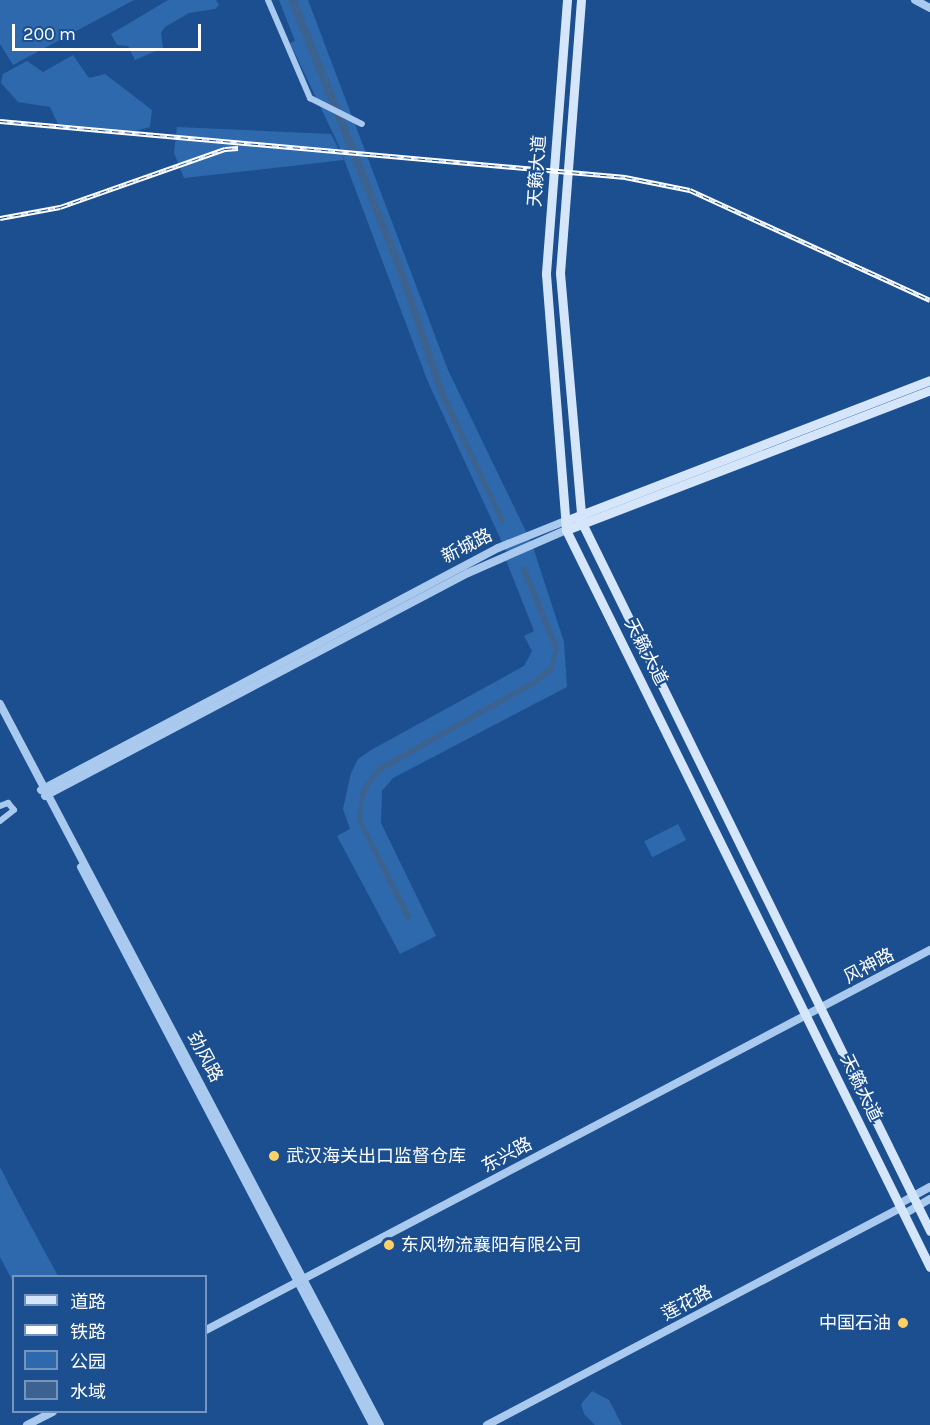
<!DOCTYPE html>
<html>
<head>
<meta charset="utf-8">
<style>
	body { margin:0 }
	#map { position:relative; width:930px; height:1425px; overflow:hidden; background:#1b4f8f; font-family:Karla,"Noto Sans SC",sans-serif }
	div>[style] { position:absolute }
	.green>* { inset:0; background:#2e69ad; transform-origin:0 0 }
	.water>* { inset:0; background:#3c6290 }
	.minor>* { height:6px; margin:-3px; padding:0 3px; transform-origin:3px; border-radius:3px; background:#a9c9ee }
	.tertiary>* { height:8px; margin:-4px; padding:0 4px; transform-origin:4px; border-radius:4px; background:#a9c9ee }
	.secondary>* { height:9px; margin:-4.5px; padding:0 4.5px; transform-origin:4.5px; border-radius:4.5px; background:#d6e6fa }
	.rail>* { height:4.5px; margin-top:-2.25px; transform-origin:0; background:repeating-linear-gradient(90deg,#1b4f8f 0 7px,#fff 0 14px); box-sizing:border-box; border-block:2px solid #fff }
	.dots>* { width:16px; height:16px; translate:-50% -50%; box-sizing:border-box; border:3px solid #1b4f8f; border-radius:50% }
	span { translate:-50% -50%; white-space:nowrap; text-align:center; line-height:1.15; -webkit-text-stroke:4.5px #1b4f8f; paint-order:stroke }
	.street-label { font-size:18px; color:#fff }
	.poi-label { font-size:18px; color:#fff }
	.left { translate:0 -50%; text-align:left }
	.right { translate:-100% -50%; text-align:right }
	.legend { position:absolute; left:12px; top:1275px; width:195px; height:138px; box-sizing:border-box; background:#1b4f8f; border:2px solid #7695bc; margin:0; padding:8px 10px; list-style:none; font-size:18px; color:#fff }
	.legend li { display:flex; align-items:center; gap:12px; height:30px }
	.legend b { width:30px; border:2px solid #7695bc }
	.scale { position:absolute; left:12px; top:24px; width:189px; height:27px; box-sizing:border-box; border:3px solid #fff; border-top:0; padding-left:8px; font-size:18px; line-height:21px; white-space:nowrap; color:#fff; -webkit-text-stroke:4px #1b4f8f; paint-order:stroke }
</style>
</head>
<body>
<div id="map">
	<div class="green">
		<i style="clip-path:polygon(0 0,134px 0,13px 65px,0 44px)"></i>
		<i style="clip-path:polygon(168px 0,216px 0,219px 5px,215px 9px,189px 13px,165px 27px,161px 33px,163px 48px,135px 60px,128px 46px,117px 45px,111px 34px)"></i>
		<i style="clip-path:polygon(279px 0,308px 0,448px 370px,532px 544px,564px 642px,567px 687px,393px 778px,382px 791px,381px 823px,436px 936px,400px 954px,337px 836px,350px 829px,343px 809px,351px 773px,358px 759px,371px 750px,524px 666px,532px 651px,524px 636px,534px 631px,504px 555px,507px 553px,428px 382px,339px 146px,290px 43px,295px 41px)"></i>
		<i style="clip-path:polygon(73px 55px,89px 78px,105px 74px,152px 110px,150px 127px,135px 131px,58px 124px,50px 107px,18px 102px,1px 83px,3px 74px,27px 61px,43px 72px)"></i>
		<i style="clip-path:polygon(177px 127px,331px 134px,344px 160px,184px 178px,174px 153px)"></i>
		<i style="left:678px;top:824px;width:18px;height:38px;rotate:63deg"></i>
		<i style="clip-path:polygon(0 1167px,19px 1204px,58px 1276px,14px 1276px,13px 1282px,0 1257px)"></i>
		<i style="clip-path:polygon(592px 1391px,609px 1400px,622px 1425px,595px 1425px,584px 1414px,581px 1404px)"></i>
	</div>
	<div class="water">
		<i style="clip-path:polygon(288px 0,297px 0,402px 263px,447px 396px,506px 522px,501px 524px,438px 393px,395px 266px)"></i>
		<i style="clip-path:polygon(526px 566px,559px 647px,553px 671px,535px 685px,384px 770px,371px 783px,363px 801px,362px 820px,412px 917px,406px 920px,357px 821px,361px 789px,379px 766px,533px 680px,549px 667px,554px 650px,520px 568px)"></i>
	</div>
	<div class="minor">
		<i style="left:268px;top:0;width:107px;rotate:66.8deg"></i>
		<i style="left:310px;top:98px;width:58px;rotate:26.6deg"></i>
		<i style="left:0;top:806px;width:9px;rotate:-21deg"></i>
		<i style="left:8px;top:803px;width:9px;rotate:49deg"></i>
		<i style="left:14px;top:810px;width:18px;rotate:142deg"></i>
	</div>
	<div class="tertiary">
		<i style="left:915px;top:0;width:17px;rotate:28deg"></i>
		<i style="left:0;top:704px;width:815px;rotate:62.21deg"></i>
		<i style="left:41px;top:790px;width:517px;rotate:-27.9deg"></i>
		<i style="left:498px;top:548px;width:72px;rotate:-21.9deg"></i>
		<i style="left:45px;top:796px;width:478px;rotate:-27.8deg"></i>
		<i style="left:468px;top:573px;width:107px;rotate:-23.7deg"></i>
		<i style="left:81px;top:867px;width:630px;rotate:62.38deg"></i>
		<i style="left:899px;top:1204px;width:35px;rotate:-29deg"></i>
		<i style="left:904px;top:1214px;width:30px;rotate:-30deg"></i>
		<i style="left:206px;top:1330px;width:818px;rotate:-27.69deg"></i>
		<i style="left:27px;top:1425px;width:29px;rotate:-27deg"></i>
		<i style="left:487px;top:1425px;width:467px;rotate:-27.7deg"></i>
	</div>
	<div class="secondary">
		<i style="left:567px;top:0;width:275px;rotate:94.4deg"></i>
		<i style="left:546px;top:274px;width:257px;rotate:85.5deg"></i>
		<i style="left:566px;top:530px;width:822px;rotate:63.72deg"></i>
		<i style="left:581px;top:0;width:274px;rotate:94.4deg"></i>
		<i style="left:560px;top:273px;width:251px;rotate:85deg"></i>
		<i style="left:582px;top:523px;width:789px;rotate:63.82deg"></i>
		<i style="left:565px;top:521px;width:391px;rotate:-21.1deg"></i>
		<i style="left:566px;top:530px;width:390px;rotate:-21deg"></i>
	</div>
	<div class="rail">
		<i style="left:0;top:121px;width:628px;rotate:5.12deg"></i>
		<i style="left:625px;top:177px;width:66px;rotate:11.3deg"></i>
		<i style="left:690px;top:190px;width:264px;rotate:24.6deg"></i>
		<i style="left:0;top:218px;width:61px;rotate:-10.4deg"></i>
		<i style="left:60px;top:207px;width:175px;rotate:-19.4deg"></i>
		<i style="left:225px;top:149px;width:13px;rotate:-4deg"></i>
	</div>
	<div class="dots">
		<i style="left:274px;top:1156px;background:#ffd166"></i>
		<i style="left:389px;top:1245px;background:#ffd166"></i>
		<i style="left:903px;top:1323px;background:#ffd166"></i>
	</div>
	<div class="street-label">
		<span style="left:537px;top:171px;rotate:-86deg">天籁大道</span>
		<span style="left:467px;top:546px;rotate:-27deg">新城路</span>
		<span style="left:646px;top:652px;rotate:63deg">天籁大道</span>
		<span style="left:869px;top:966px;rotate:-28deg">风神路</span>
		<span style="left:205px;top:1057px;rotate:62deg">劲风路</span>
		<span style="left:861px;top:1088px;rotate:64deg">天籁大道</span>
		<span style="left:507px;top:1155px;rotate:-28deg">东兴路</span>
		<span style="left:687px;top:1303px;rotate:-28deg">莲花路</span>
	</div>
	<div class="poi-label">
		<span class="left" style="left:286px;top:1156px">武汉海关出口监督仓库</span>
		<span class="left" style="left:401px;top:1245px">东风物流襄阳有限公司</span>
		<span class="right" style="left:891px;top:1323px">中国石油</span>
	</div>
	<ul class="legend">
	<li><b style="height:8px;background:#d6e6fa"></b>道路</li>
	<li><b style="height:8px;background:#fff"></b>铁路</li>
	<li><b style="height:16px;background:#2e69ad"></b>公园</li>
	<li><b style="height:16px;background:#3c6290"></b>水域</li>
	</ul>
	<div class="scale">200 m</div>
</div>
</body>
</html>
